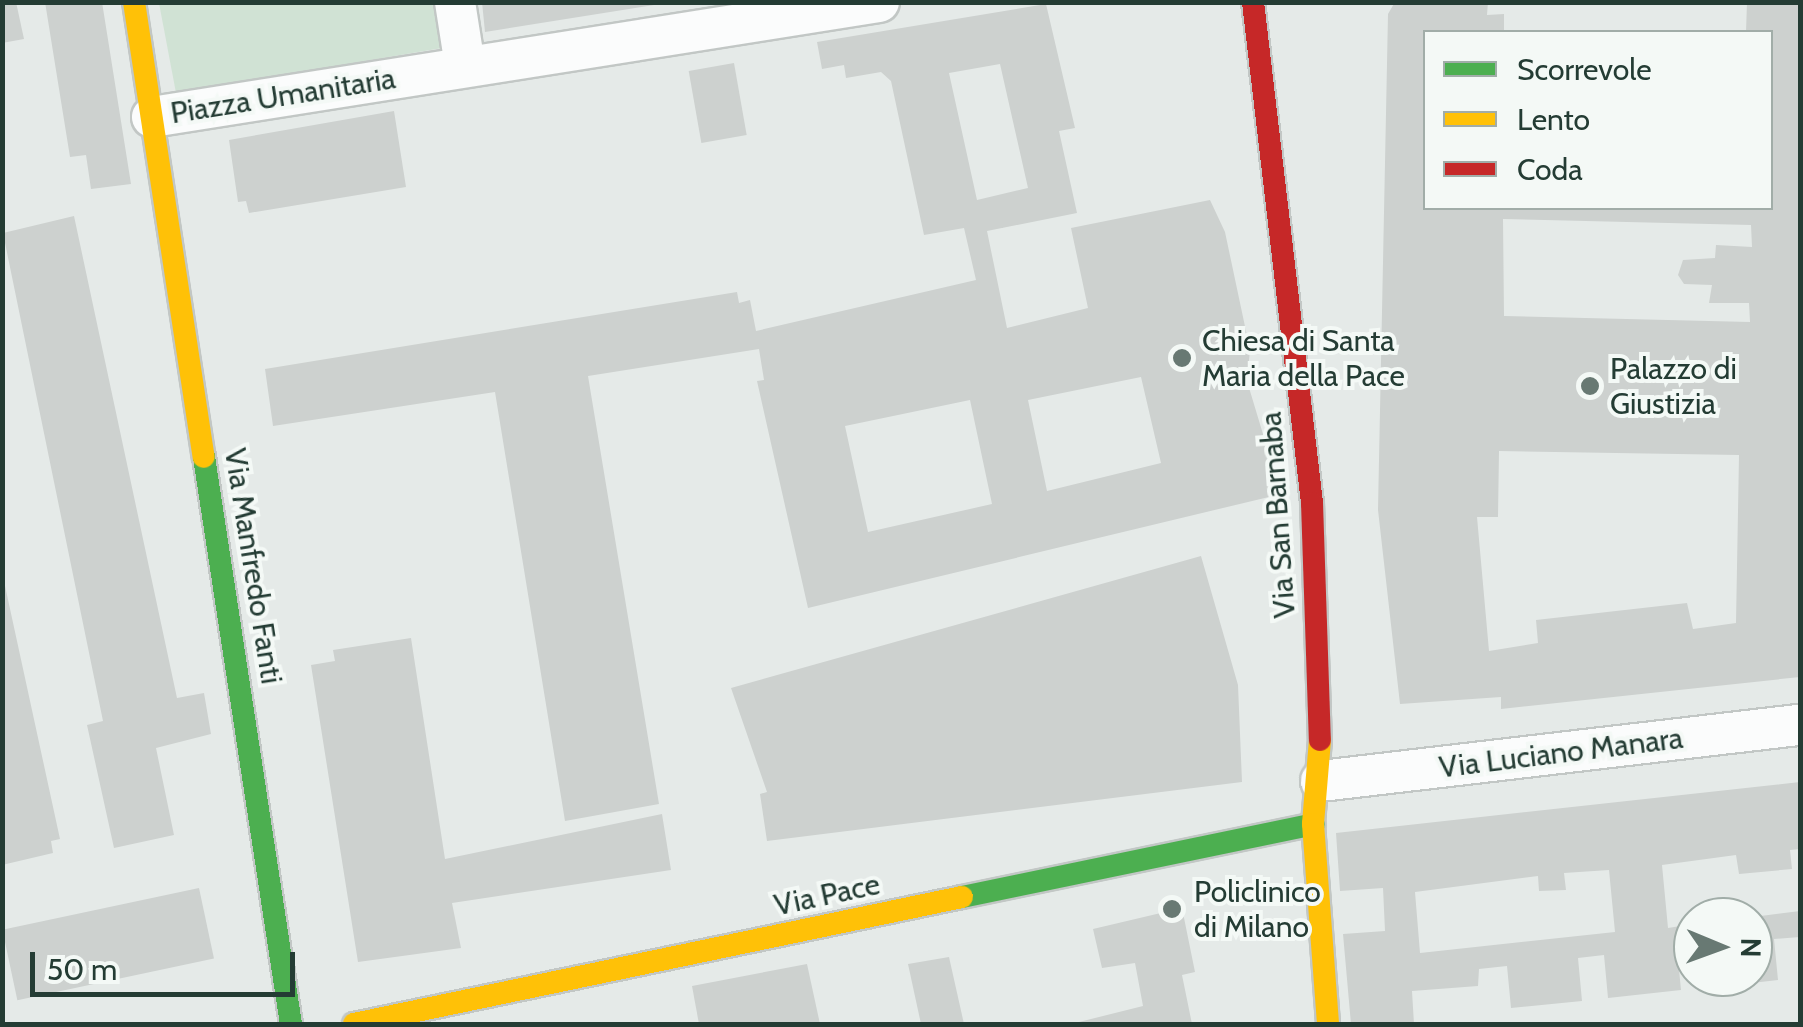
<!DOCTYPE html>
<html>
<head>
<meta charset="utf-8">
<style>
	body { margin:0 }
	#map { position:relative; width:1803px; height:1027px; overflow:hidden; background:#e5eae8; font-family:Cabin,sans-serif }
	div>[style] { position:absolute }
	.green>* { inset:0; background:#d0e2d4 }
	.building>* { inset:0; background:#cdd1cf; transform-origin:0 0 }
	.roads { filter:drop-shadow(2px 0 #c2c7c5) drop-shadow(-2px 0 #c2c7c5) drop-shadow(0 2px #c2c7c5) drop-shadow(0 -2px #c2c7c5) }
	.street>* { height:40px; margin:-20px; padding:0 20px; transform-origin:20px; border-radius:20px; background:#fbfcfc }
	.fast>* { height:22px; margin:-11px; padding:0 11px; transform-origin:11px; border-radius:11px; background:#4caf50 }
	.slow>* { height:22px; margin:-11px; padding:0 11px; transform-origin:11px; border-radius:11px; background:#ffc107 }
	.jam>* { height:22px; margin:-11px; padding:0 11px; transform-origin:11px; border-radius:11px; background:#c62828 }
	.dots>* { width:28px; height:28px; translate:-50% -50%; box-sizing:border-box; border:5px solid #f4f9f6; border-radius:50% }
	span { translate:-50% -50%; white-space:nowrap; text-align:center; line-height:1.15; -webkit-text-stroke:8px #f4f9f6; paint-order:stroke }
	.street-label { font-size:30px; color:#243c34 }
	.poi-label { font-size:30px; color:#243c34 }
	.left { translate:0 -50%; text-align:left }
	.frame { position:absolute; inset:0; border:5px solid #243c34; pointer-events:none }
	.legend { position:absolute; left:1423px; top:30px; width:350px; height:180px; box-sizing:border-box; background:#f4f9f6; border:2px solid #a1ada8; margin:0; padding:12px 18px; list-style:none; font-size:30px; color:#243c34 }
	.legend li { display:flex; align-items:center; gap:20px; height:50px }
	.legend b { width:50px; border:2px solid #a1ada8 }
	.north { position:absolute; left:1673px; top:897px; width:100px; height:100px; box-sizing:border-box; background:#f4f9f6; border:2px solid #a1ada8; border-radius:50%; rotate:91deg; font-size:28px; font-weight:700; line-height:40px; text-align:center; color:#243c34 }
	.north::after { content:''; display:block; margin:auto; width:35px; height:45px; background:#687973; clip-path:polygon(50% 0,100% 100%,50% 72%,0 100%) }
	.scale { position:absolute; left:30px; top:952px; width:265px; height:45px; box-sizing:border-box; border:5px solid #243c34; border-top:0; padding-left:12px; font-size:30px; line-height:35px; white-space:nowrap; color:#243c34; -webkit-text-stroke:8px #f4f9f6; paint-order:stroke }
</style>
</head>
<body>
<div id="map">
	<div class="green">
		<i style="clip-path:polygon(159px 3px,441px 3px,448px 47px,176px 93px)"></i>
	</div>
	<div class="building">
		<i style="clip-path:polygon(2px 2px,16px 2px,24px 39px,2px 43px)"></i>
		<i style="clip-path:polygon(45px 2px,102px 2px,131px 184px,91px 189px,86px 155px,70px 157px)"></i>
		<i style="clip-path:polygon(482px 2px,654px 2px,654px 5px,485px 32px)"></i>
		<i style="clip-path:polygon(evenodd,1395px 2px,1488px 2px,1487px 15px,1504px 14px,1504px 32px,1426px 32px,1426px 208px,1770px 208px,1770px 32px,1746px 32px,1747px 2px,1800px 2px,1800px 677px,1501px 709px,1501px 697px,1400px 704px,1378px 510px,1388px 14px,1395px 2px,1503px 219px,1751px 225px,1752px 247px,1716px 245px,1715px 258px,1683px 260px,1678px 275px,1684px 284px,1712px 285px,1709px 303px,1749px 303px,1750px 322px,1504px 316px,1503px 219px,1395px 2px,1499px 451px,1739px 455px,1736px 623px,1693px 629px,1687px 603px,1536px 620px,1538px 643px,1489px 651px,1477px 517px,1498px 517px,1499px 451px)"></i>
		<i style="clip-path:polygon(evenodd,1046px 4px,1075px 128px,1059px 131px,1077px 213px,987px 231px,1007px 328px,1088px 308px,1071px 228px,1210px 200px,1225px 232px,1250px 350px,1247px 381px,1281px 494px,808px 608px,757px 381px,764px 380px,759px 349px,588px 376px,659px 804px,565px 821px,495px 392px,273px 426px,265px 369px,737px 292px,739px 303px,750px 300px,756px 331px,976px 280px,964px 228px,924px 235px,891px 81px,881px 72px,846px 78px,844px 65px,822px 69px,817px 42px,1046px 4px,1000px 64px,1028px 188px,977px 200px,949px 73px,1000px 64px,1046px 4px,1141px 377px,1161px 463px,1047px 491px,1028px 400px,1141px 377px,1046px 4px,970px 400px,992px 504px,868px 532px,845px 426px,970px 400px)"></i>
		<i style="left:734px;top:63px;width:73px;height:46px;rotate:80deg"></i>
		<i style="clip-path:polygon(394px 111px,406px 187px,249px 213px,246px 201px,238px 202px,229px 140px)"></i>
		<i style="clip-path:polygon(74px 216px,177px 698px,204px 693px,211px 734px,156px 748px,174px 835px,114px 848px,87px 725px,103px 721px,3px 233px)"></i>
		<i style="clip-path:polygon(1201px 556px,1238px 685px,1242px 782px,767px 841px,760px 794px,767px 792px,731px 688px)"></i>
		<i style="clip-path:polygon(2px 572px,60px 839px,51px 841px,53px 853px,2px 865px)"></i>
		<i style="clip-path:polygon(411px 638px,445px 859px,662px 814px,671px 870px,452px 903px,461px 948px,358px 962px,311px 665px,335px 661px,333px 650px)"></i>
		<i style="clip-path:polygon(evenodd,1800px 782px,1800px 849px,1790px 850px,1792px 869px,1739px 874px,1736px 855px,1662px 865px,1668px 928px,1693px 924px,1693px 947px,1677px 949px,1681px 990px,1608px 998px,1604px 955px,1578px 958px,1582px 1001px,1511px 1008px,1507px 966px,1479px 969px,1478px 986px,1412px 991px,1414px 1024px,1351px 1024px,1343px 934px,1385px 931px,1383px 888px,1340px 891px,1336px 833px,1800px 782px,1609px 870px,1615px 932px,1420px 953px,1415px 892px,1538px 876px,1539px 891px,1566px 890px,1564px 873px,1609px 870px)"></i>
		<i style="left:199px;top:888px;width:72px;height:201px;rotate:78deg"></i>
		<i style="clip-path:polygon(1182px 908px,1195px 972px,1182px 975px,1192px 1024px,1071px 1024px,1143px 1006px,1135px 963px,1102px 968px,1093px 929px)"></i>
		<i style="clip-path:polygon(1800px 911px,1800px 937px,1774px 939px,1778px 980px,1708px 988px,1707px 977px,1753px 977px,1753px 917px)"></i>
		<i style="clip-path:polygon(949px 957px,964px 1024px,921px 1024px,908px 964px)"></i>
		<i style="clip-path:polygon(807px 964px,820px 1024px,699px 1024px,692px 986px)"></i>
	</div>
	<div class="roads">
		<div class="street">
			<i style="left:455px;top:2px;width:65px;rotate:81.1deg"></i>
			<i style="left:152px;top:117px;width:736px;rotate:-8.99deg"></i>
			<i style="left:1321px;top:781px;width:482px;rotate:-6.7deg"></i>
		</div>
		<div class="fast">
			<i style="left:204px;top:457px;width:574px;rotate:81.28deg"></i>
			<i style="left:962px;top:897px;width:359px;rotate:-11.7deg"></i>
		</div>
		<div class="slow">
			<i style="left:134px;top:2px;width:460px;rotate:81.3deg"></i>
			<i style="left:1320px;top:740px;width:84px;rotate:94.8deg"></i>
			<i style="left:1313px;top:824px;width:201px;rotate:85.7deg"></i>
			<i style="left:354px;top:1024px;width:621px;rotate:-11.8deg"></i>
		</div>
		<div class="jam">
			<i style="left:1253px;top:2px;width:504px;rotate:83.28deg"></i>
			<i style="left:1312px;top:503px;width:237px;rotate:88.1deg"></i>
		</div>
	</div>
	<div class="dots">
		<i style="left:1182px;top:358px;background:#687973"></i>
		<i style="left:1590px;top:386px;background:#687973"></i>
		<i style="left:1172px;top:909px;background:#687973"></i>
	</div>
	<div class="street-label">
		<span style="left:283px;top:96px;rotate:-9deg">Piazza Umanitaria</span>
		<span style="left:1278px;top:515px;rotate:-94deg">Via San Barnaba</span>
		<span style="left:253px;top:566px;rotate:81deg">Via Manfredo Fanti</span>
		<span style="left:1561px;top:753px;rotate:-7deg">Via Luciano Manara</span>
		<span style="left:827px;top:895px;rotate:-12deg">Via Pace</span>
	</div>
	<div class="poi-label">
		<span class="left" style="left:1202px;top:358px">Chiesa di Santa<br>Maria della Pace</span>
		<span class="left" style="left:1610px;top:386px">Palazzo di<br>Giustizia</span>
		<span class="left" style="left:1194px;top:909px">Policlinico<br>di Milano</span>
	</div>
	<div class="frame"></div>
	<ul class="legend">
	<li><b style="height:12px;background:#4caf50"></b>Scorrevole</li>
	<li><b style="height:12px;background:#ffc107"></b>Lento</li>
	<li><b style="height:12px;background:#c62828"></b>Coda</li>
	</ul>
	<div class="north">N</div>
	<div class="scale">50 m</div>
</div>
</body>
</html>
